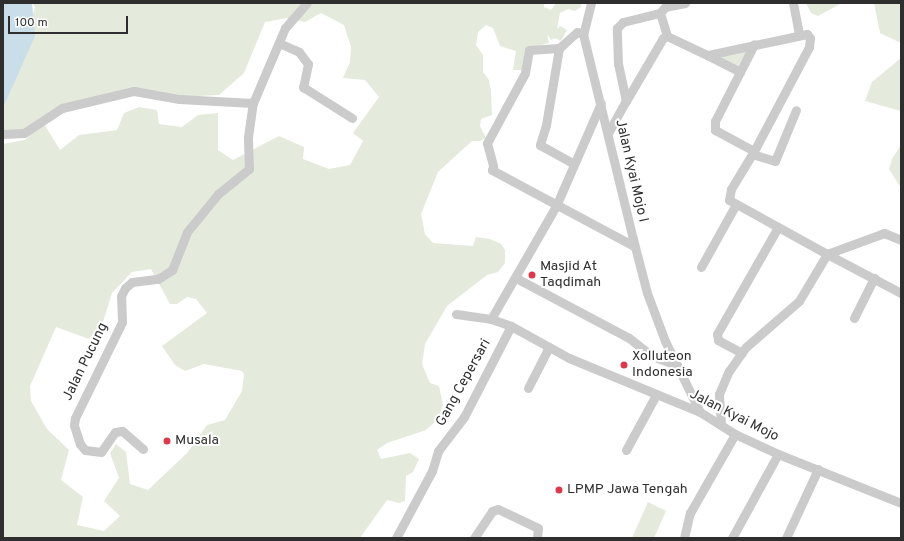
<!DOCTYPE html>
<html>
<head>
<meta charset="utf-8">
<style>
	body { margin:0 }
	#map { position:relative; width:904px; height:541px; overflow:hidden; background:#fff; font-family:Overpass,sans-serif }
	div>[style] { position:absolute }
	.green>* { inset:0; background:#e4eadc }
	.water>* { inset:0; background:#c9dee9 }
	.minor>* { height:9px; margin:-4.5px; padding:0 4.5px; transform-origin:4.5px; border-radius:4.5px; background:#cbcbcb }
	.dots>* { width:11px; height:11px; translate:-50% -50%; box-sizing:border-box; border:2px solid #fff; border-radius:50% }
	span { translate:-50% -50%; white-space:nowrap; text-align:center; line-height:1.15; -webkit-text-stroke:4px #fff; paint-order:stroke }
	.street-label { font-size:14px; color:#2e2e2e }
	.poi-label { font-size:14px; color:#2e2e2e }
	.left { translate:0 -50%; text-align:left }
	.frame { position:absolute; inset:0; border:4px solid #2e2e2e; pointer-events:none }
	.scale { position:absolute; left:8px; top:16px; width:120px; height:18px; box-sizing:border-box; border:2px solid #2e2e2e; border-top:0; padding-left:5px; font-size:12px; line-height:14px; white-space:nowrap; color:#2e2e2e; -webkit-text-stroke:3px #fff; paint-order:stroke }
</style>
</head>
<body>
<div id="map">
	<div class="green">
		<i style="clip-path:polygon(evenodd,32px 3px,544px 3px,544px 7px,551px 10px,556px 3px,581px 3px,581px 7px,575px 11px,568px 9px,560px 13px,557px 29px,560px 26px,567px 30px,561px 41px,555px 38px,551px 40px,547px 34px,549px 43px,526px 49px,523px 70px,513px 70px,516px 51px,500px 46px,493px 28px,486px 25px,478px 32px,476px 45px,483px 55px,483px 72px,489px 80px,491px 92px,492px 115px,481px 119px,480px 126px,486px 138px,480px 141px,472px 141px,438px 172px,421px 214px,425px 234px,433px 243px,473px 246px,476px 237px,490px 239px,501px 244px,505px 250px,505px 263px,498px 272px,487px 275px,447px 306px,425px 344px,422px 364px,430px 383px,439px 386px,443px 405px,437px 420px,426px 430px,387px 443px,377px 450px,381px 459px,410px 453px,419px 459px,413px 472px,406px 476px,405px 501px,399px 503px,387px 500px,360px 538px,3px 538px,3px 144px,25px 140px,43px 122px,60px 150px,79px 135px,117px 130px,124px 113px,139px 107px,157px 110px,159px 124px,182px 127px,198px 115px,218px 113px,218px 150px,233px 160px,279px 136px,304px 147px,303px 159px,329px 169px,350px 165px,363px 141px,353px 133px,379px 97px,365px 80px,343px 78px,350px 62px,351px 47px,344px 25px,321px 13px,305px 22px,287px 18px,265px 22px,244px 73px,219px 95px,180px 97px,135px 88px,64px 105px,21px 135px,11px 138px,3px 134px,3px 108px,18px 71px,35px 7px,32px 3px,151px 269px,170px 304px,177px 304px,187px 297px,196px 299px,207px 313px,162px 346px,175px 365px,185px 371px,204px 364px,242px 371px,244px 374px,242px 391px,225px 420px,207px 425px,187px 453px,148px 490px,130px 484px,126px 452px,116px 444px,110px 453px,119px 478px,104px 501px,120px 516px,104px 531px,77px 525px,83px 497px,61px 480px,69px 450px,47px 429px,31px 401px,30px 386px,56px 327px,89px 339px,102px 325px,112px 293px,132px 272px,151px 269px)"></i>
		<i style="clip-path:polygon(806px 3px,842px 3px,818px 16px,811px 13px)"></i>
		<i style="clip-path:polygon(874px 3px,901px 3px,901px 43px,880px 33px)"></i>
		<i style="clip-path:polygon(748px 50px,737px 68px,719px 57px)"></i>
		<i style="clip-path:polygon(901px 58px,901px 111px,865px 101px,872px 82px)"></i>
		<i style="clip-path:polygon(901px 145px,901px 188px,889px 169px,892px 159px)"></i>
		<i style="clip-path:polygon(648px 502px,666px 511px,654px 538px,632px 538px)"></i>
	</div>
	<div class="water">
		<i style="clip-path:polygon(3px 3px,32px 3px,35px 36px,3px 108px)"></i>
	</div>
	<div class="minor">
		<i style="left:591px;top:3px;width:32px;rotate:104deg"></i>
		<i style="left:583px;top:34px;width:211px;rotate:76.3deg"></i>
		<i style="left:633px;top:239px;width:56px;rotate:75.5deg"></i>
		<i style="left:647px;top:293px;width:51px;rotate:69.4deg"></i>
		<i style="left:665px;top:341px;width:79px;rotate:63.8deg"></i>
		<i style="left:685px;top:3px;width:20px;rotate:169deg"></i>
		<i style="left:665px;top:7px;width:8px;rotate:130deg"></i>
		<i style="left:660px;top:13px;width:24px;rotate:73deg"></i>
		<i style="left:667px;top:36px;width:44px;rotate:25.4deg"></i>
		<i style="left:793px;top:3px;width:32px;rotate:79deg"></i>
		<i style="left:583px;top:34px;width:6px;rotate:-162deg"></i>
		<i style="left:577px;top:32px;width:24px;rotate:138deg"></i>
		<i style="left:559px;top:48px;width:30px;rotate:176deg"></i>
		<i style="left:529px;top:50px;width:23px;rotate:100deg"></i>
		<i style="left:525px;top:73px;width:80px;rotate:118.5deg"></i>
		<i style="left:487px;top:143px;width:24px;rotate:75deg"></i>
		<i style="left:493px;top:166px;width:4px;rotate:104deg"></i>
		<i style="left:492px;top:170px;width:161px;rotate:28.2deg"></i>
		<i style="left:279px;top:43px;width:22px;rotate:24deg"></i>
		<i style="left:299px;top:52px;width:15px;rotate:53deg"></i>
		<i style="left:308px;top:64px;width:24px;rotate:102deg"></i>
		<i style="left:303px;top:87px;width:58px;rotate:32.3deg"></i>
		<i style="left:559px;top:48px;width:78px;rotate:99.6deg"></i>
		<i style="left:546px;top:125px;width:21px;rotate:107deg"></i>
		<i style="left:540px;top:145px;width:38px;rotate:29deg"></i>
		<i style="left:740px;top:72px;width:31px;rotate:-63deg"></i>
		<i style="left:626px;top:101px;width:73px;rotate:-59.6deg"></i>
		<i style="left:663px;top:38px;width:4px;rotate:-27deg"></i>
		<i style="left:608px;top:133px;width:37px;rotate:-61deg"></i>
		<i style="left:626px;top:101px;width:38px;rotate:-102deg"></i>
		<i style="left:618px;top:64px;width:36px;rotate:-92deg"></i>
		<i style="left:617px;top:28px;width:8px;rotate:-45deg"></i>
		<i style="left:623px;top:22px;width:38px;rotate:-14deg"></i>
		<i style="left:3px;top:134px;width:21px;rotate:-3deg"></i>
		<i style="left:24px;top:133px;width:45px;rotate:-33.3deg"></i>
		<i style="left:62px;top:108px;width:74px;rotate:-13.3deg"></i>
		<i style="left:134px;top:91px;width:46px;rotate:10.1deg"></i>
		<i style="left:179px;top:99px;width:74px;rotate:3.1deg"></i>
		<i style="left:752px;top:154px;width:24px;rotate:17deg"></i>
		<i style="left:775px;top:161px;width:55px;rotate:-67.6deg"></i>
		<i style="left:827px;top:254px;width:84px;rotate:27.8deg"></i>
		<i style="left:827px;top:254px;width:61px;rotate:-20.2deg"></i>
		<i style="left:884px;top:233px;width:18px;rotate:22deg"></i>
		<i style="left:701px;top:267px;width:72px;rotate:-60.9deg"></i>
		<i style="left:516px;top:278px;width:128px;rotate:28deg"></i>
		<i style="left:629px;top:338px;width:29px;rotate:38deg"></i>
		<i style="left:652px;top:356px;width:27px;rotate:20deg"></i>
		<i style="left:456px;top:314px;width:35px;rotate:8deg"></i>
		<i style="left:491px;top:319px;width:21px;rotate:19deg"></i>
		<i style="left:511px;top:326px;width:66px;rotate:28.9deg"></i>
		<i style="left:569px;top:358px;width:142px;rotate:22.4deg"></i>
		<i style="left:700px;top:412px;width:41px;rotate:32.2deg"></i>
		<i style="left:735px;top:434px;width:47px;rotate:24.9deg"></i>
		<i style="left:778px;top:454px;width:132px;rotate:21.7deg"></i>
		<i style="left:854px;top:318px;width:45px;rotate:-63.4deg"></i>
		<i style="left:491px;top:319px;width:130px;rotate:-60.1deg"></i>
		<i style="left:556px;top:206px;width:112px;rotate:-66.4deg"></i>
		<i style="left:742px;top:353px;width:27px;rotate:-152deg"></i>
		<i style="left:718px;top:340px;width:6px;rotate:-99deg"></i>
		<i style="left:717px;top:334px;width:123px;rotate:-60.3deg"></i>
		<i style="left:528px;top:388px;width:46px;rotate:-62.9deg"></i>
		<i style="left:721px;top:424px;width:30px;rotate:-94deg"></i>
		<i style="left:719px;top:394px;width:25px;rotate:-67deg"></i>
		<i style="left:729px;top:371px;width:29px;rotate:-55deg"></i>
		<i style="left:746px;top:347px;width:70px;rotate:-41deg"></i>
		<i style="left:799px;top:301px;width:55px;rotate:-59.2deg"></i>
		<i style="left:827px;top:254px;width:112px;rotate:-151.1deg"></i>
		<i style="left:729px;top:200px;width:11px;rotate:-80deg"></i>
		<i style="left:731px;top:189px;width:44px;rotate:-58.8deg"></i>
		<i style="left:754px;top:151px;width:118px;rotate:-62.1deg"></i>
		<i style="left:809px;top:47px;width:9px;rotate:-84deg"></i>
		<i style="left:810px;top:38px;width:5px;rotate:-127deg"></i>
		<i style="left:807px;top:34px;width:102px;rotate:168.1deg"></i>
		<i style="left:707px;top:55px;width:37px;rotate:27deg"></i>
		<i style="left:740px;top:72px;width:55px;rotate:117deg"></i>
		<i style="left:715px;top:121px;width:9px;rotate:90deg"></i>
		<i style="left:715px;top:130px;width:44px;rotate:28.3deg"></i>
		<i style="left:143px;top:449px;width:28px;rotate:-139deg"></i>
		<i style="left:122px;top:431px;width:7px;rotate:172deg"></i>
		<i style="left:115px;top:432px;width:24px;rotate:125deg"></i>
		<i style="left:101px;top:452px;width:16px;rotate:-173deg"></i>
		<i style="left:85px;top:450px;width:8px;rotate:-130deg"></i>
		<i style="left:80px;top:444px;width:20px;rotate:-108deg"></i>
		<i style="left:74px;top:425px;width:7px;rotate:-82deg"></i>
		<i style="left:75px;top:418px;width:107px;rotate:-63.9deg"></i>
		<i style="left:122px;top:322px;width:26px;rotate:-92deg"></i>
		<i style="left:121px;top:296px;width:9px;rotate:-63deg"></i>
		<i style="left:125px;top:288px;width:9px;rotate:-41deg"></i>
		<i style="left:132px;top:282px;width:26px;rotate:-7deg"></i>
		<i style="left:158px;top:279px;width:17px;rotate:-33deg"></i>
		<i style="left:172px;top:270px;width:41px;rotate:-68.5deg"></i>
		<i style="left:187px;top:232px;width:49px;rotate:-50.8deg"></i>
		<i style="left:218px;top:194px;width:40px;rotate:-39deg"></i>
		<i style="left:249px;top:169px;width:32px;rotate:-92deg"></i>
		<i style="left:248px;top:137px;width:34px;rotate:-82deg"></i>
		<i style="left:253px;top:103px;width:82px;rotate:-66.9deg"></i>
		<i style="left:285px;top:28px;width:33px;rotate:-49deg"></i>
		<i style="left:626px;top:450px;width:63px;rotate:-61.4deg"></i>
		<i style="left:396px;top:538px;width:76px;rotate:-61.8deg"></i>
		<i style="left:432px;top:471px;width:21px;rotate:-73deg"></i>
		<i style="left:438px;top:451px;width:43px;rotate:-52.6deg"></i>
		<i style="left:464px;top:417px;width:102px;rotate:-62.7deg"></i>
		<i style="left:474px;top:538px;width:32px;rotate:-56deg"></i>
		<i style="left:492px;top:511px;width:6px;rotate:-18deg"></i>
		<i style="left:498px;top:509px;width:44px;rotate:25.4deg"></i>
		<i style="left:538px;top:528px;width:10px;rotate:96deg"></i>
		<i style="left:684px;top:538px;width:26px;rotate:-77deg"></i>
		<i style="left:690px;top:513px;width:91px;rotate:-60.3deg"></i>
		<i style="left:732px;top:538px;width:96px;rotate:-61.3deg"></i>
		<i style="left:786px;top:538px;width:76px;rotate:-65.1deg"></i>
	</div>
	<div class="dots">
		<i style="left:532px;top:275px;background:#da3a4b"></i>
		<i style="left:624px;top:365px;background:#da3a4b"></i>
		<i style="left:167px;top:441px;background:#da3a4b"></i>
		<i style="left:559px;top:490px;background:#da3a4b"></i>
	</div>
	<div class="street-label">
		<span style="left:631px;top:171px;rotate:77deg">Jalan Kyai Mojo I</span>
		<span style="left:86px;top:362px;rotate:-64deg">Jalan Pucung</span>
		<span style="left:464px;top:383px;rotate:-61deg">Gang Cepersari</span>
		<span style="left:734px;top:416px;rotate:27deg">Jalan Kyai Mojo</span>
	</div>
	<div class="poi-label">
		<span class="left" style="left:540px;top:275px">Masjid At<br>Taqdimah</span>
		<span class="left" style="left:632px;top:365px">Xolluteon<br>Indonesia</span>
		<span class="left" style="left:175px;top:441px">Musala</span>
		<span class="left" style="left:567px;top:490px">LPMP Jawa Tengah</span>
	</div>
	<div class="frame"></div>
	<div class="scale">100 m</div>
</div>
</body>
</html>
